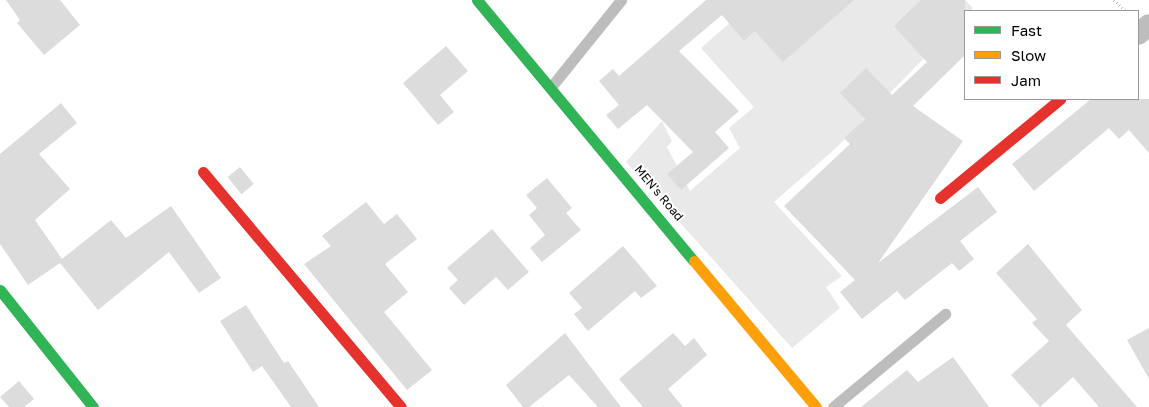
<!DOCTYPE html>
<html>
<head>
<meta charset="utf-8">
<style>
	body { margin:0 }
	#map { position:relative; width:1149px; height:407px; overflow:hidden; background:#fff; font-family:"Golos Text",sans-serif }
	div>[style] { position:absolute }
	.green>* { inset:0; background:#e9e9e9 }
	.building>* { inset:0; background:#dcdcdc; transform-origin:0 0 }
	.path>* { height:3px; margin-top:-1.5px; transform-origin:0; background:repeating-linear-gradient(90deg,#b8b8b8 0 1px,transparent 0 3.5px) }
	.lane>* { height:11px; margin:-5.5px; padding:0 5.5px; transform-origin:5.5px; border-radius:5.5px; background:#bdbdbd }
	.street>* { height:22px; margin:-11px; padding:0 11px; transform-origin:11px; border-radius:11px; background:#bdbdbd }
	.fast>* { height:11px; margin:-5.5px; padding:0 5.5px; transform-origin:5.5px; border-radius:5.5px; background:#30b455 }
	.slow>* { height:11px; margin:-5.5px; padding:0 5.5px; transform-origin:5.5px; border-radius:5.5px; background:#ff9f0a }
	.jam>* { height:11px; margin:-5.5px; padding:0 5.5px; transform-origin:5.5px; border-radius:5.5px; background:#e5322d }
	span { translate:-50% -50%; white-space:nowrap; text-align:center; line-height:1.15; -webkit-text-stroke:4px #fff; paint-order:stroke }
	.street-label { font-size:12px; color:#000 }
	.legend { position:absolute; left:964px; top:10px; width:175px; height:90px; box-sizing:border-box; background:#fff; border:1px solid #999; margin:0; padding:6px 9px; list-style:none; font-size:15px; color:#000 }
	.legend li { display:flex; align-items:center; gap:10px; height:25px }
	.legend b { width:25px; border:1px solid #999 }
</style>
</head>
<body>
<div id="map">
	<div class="green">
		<i style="clip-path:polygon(756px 0,965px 0,973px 8px,836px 148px,774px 202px,842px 276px,826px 287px,840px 308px,792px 348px,626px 162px,662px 121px,672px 141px,667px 147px,690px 191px,740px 148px,729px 128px,754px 107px,701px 48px)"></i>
	</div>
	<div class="building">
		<i style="clip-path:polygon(6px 0,60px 0,80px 25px,44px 55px,17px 23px,20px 20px)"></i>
		<i style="clip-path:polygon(706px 0,854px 0,783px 62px,755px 31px,744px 41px,722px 15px,679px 51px,739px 111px,715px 132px,729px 148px,681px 190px,667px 174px,693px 152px,647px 105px,618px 129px,606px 115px,619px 105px,599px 81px,613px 69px,619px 76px)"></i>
		<i style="clip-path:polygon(921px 0,965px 0,965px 55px,913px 106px,963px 141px,878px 263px,978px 187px,997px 212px,960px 241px,974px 259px,959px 271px,952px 263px,905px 300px,897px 291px,862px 319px,840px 292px,855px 280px,784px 206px,850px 144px,844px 138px,865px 119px,840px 93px,866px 68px,892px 95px,927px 62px,894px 26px)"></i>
		<i style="clip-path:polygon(446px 46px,468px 71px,440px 95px,454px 112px,438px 125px,403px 83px)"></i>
		<i style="clip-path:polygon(1091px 99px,1149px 99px,1149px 153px,1129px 130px,1119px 139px,1109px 128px,1034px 191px,1012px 164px)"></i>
		<i style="clip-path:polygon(61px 103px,77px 123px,39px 154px,70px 189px,35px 220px,62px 259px,111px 220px,126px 238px,171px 206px,221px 278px,199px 293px,169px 252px,98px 310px,60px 263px,28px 285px,0 244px,0 154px)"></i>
		<i style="left:240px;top:167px;width:22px;height:16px;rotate:51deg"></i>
		<i style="clip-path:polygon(547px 178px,572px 208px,566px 213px,581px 230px,542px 262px,530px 248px,545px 235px,529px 215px,537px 208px,526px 195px)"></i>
		<i style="clip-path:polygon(366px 202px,384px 224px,397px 214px,417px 239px,385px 264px,408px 292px,384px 312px,432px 370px,407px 390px,304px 264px,331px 246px,322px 236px)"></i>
		<i style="clip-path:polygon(492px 229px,529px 272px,508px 290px,496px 277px,464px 305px,449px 288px,458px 280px,447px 268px)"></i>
		<i style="clip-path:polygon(1028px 244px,1082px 310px,1066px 325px,1137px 407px,1099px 407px,1073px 377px,1040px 407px,1011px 375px,1049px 341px,1032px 323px,1037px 319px,996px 273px)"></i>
		<i style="clip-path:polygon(623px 246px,657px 286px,641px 298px,635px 291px,588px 331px,574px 314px,582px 308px,569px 293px)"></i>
		<i style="clip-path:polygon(246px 305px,284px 363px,288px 361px,319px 407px,291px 407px,262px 366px,253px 372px,220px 321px)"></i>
		<i style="clip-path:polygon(1149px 328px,1149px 379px,1127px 340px)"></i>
		<i style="clip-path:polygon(565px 333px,621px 407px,598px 407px,569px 375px,529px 407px,523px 407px,506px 385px)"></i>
		<i style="clip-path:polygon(673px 333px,685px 346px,694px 338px,707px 355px,668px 389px,683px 407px,643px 407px,619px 379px)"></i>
		<i style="clip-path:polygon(953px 357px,989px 407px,861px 407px,907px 370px,918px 382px)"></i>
		<i style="clip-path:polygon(19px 381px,34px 399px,24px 407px,9px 407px,0 397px)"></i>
	</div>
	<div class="path">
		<i style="left:1114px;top:0;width:16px;rotate:43deg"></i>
	</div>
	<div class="lane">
		<i style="left:551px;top:87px;width:112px;rotate:-51.2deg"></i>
		<i style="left:833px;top:407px;width:146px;rotate:-39.7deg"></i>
	</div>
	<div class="street">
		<i style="left:1138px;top:34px;width:14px;rotate:-39deg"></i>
	</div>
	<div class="fast">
		<i style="left:477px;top:0;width:339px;rotate:50.3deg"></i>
		<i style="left:0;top:290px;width:149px;rotate:51.5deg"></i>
	</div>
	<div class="slow">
		<i style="left:694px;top:261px;width:190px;rotate:50.1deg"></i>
	</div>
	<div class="jam">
		<i style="left:203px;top:172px;width:307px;rotate:49.9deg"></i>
		<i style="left:940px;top:198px;width:156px;rotate:-39.5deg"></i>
	</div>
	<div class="street-label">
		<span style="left:659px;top:193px;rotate:50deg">MEN's Road</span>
	</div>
	<ul class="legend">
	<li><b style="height:6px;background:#30b455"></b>Fast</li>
	<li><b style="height:6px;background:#ff9f0a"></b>Slow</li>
	<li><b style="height:6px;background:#e5322d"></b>Jam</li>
	</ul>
</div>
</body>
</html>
